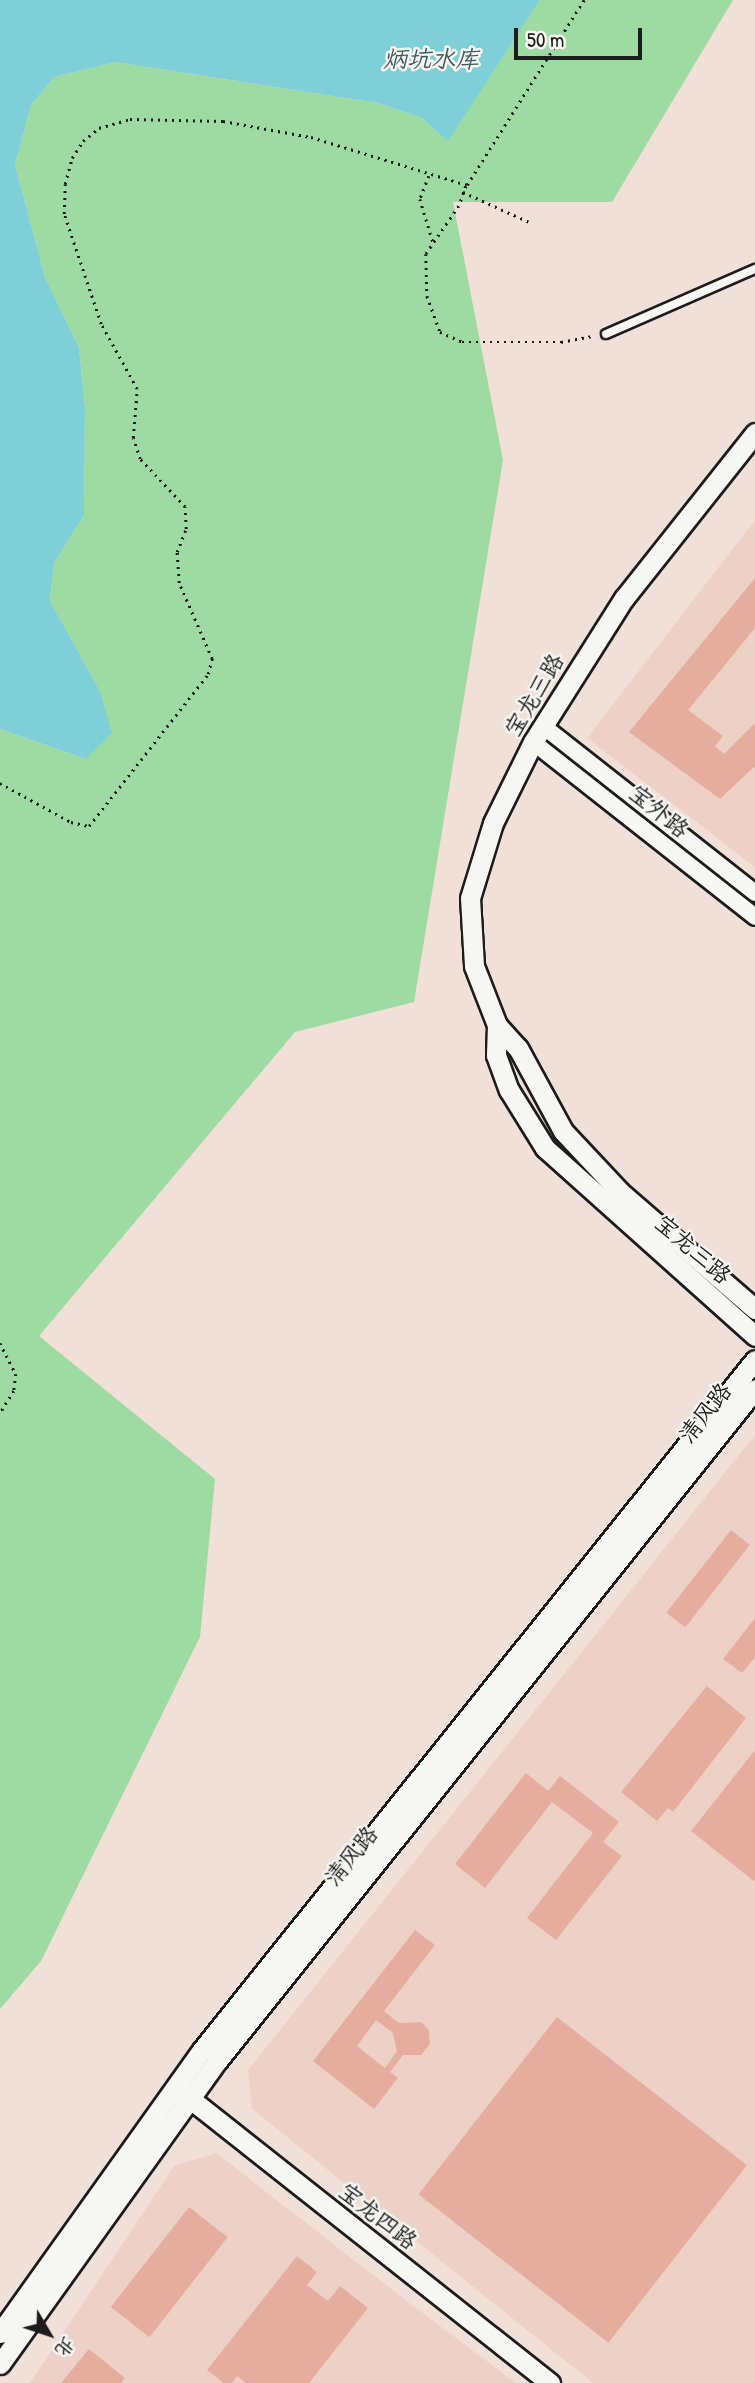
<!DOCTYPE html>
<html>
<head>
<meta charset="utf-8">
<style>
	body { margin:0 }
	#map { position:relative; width:755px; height:2383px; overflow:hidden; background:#f1e0d8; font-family:"Patrick Hand","LXGW WenKai TC",sans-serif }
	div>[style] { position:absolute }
	.built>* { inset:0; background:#edd1c6 }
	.green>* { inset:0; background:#9edba2 }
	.water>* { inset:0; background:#7ecfd8 }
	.building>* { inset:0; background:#e5ad9d; transform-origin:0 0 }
	.path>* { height:2.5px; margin-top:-1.25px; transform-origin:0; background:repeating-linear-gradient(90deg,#1c1c1c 0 2px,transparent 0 7px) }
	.roads { filter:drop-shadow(2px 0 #1c1c1c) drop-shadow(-2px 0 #1c1c1c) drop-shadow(0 2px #1c1c1c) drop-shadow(0 -2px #1c1c1c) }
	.service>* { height:8px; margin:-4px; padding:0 4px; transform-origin:4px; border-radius:4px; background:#f6f6f2 }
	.minor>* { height:16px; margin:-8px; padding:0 8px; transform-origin:8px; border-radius:8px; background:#f6f6f2 }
	.tertiary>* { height:19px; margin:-9.5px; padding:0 9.5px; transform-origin:9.5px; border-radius:9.5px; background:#f6f6f2 }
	span { translate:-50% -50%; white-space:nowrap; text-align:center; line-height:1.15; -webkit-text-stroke:5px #f6f6f2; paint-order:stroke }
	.street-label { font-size:23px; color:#1c1c1c }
	.water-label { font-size:24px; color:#3e5b5e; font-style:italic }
	.north { position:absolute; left:14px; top:2299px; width:70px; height:70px; -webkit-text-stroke:5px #f6f6f2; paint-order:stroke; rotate:129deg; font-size:19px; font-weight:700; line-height:28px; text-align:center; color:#1c1c1c }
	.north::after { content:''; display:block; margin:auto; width:24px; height:32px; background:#1c1c1c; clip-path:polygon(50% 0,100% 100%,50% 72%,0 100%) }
	.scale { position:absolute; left:514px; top:28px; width:128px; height:32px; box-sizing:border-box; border:4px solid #1c1c1c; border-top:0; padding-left:9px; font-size:21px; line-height:24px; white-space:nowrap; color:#1c1c1c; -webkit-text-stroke:5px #f6f6f2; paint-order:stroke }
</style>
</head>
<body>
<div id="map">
	<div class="built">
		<i style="clip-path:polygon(755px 520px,755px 867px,587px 738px)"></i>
		<i style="clip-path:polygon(755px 1435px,755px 2383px,593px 2383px,252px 2109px,248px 2070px)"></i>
		<i style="clip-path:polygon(216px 2153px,408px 2302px,516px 2383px,30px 2383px,174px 2166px)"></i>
	</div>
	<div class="green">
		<i style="clip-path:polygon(540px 0,733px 0,612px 202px,453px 202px,503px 460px,414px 1002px,295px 1032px,39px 1336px,215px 1479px,200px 1637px,41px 1961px,0 2009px,0 729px,86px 759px,100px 691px,50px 601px,54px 563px,84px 515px,85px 407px,79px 348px,45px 277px,15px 165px,31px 105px,54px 77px,115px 62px,378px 103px,422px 118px,448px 140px)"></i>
	</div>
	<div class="water">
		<i style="clip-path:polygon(0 0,540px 0,448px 141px,422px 118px,378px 103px,115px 62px,54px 77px,31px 105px,15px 165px,45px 277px,79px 348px,85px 407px,84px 515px,54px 563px,50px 601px,100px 691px,112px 733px,86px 759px,0 729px)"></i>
	</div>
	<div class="building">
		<i style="clip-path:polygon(755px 578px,755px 628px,688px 710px,723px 736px,715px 746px,724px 754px,755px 723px,755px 766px,720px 799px,629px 732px)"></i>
		<i style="left:731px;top:1530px;width:24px;height:105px;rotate:38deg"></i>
		<i style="clip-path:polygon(755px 1618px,755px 1657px,742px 1673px,723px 1659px)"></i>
		<i style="clip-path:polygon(707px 1686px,746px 1718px,673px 1812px,668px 1808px,657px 1821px,621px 1792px)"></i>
		<i style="clip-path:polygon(755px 1750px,755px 1882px,691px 1831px)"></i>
		<i style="clip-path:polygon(526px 1773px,548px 1791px,560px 1776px,619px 1822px,603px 1842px,622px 1856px,556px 1940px,527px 1918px,593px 1833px,552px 1802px,485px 1888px,455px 1864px)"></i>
		<i style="clip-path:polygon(evenodd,415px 1930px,435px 1945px,384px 2011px,399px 2023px,421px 2022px,429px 2030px,430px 2044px,421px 2055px,403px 2055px,390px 2072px,398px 2078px,374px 2109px,313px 2061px,415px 1930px,376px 2020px,393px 2033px,397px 2051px,385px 2068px,357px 2046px,376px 2020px)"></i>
		<i style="left:557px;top:2017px;width:241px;height:225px;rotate:38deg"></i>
		<i style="left:189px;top:2207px;width:49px;height:127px;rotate:38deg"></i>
		<i style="clip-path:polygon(297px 2256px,317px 2272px,307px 2285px,328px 2301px,340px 2286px,368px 2308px,309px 2383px,246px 2383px,237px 2376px,232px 2383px,224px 2383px,207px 2370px)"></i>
		<i style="clip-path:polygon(89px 2349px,125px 2378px,121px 2383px,61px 2383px)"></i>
	</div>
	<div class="path">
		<i style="left:429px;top:176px;width:25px;rotate:111deg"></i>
		<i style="left:420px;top:199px;width:45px;rotate:73.2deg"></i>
		<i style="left:466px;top:186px;width:21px;rotate:109deg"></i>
		<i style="left:459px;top:206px;width:58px;rotate:124.5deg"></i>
		<i style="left:426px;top:254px;width:42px;rotate:88.6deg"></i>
		<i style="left:427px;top:296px;width:38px;rotate:70deg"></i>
		<i style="left:440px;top:332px;width:24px;rotate:24deg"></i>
		<i style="left:462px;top:342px;width:99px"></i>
		<i style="left:561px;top:342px;width:33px;rotate:-11deg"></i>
		<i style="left:463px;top:192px;width:72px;rotate:24.4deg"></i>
		<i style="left:0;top:783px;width:81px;rotate:28.8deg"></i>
		<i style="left:71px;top:822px;width:18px;rotate:13deg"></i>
		<i style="left:89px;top:826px;width:193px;rotate:-51.9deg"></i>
		<i style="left:208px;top:674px;width:16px;rotate:-75deg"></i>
		<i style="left:212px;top:659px;width:83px;rotate:-113.5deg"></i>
		<i style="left:179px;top:583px;width:31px;rotate:-94deg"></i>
		<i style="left:177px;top:552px;width:25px;rotate:-69deg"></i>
		<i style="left:186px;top:529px;width:22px;rotate:-93deg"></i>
		<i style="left:185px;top:507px;width:66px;rotate:-133.2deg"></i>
		<i style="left:140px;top:459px;width:22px;rotate:-108deg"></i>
		<i style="left:133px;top:438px;width:49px;rotate:-85.3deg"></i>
		<i style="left:137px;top:389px;width:74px;rotate:-119deg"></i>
		<i style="left:101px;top:324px;width:116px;rotate:-108.6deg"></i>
		<i style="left:64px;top:214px;width:30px;rotate:-88deg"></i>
		<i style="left:65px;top:184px;width:27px;rotate:-75deg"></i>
		<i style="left:72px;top:158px;width:20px;rotate:-57deg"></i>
		<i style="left:83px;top:141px;width:21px;rotate:-39deg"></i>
		<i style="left:99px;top:128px;width:32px;rotate:-16deg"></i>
		<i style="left:130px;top:119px;width:93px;rotate:1.2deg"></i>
		<i style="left:223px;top:121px;width:89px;rotate:10.3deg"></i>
		<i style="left:311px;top:137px;width:163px;rotate:17.1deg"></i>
		<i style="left:467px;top:185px;width:219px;rotate:-57.7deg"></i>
		<i style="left:0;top:1343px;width:35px;rotate:63deg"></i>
		<i style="left:16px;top:1374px;width:17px;rotate:97deg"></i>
		<i style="left:14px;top:1391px;width:26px;rotate:122deg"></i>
	</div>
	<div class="roads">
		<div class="service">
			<i style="left:606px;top:334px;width:163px;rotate:-23.6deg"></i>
		</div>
		<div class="minor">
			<i style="left:543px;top:726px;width:270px;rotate:38.2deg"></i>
			<i style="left:533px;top:742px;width:283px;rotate:38.2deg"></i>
		</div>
		<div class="tertiary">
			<i style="left:755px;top:433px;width:211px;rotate:128.4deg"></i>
			<i style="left:624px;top:598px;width:170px;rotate:122.3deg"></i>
			<i style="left:533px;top:742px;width:90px;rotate:116.3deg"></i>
			<i style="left:493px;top:823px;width:78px;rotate:107deg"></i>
			<i style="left:470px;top:898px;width:68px;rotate:86.6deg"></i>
			<i style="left:474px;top:966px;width:63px;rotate:68.7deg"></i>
			<i style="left:497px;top:1025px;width:31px;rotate:48deg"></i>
			<i style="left:518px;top:1048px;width:94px;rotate:61.5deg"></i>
			<i style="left:563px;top:1131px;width:83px;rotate:46.9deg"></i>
			<i style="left:620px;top:1192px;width:179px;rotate:40.9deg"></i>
			<i style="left:497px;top:1025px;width:30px;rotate:92deg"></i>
			<i style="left:496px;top:1055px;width:37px;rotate:70deg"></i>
			<i style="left:509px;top:1090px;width:68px;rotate:58.2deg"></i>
			<i style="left:545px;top:1148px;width:282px;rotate:41.8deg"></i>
			<i style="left:179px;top:2090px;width:473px;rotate:38.3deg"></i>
			<i style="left:0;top:2333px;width:348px;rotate:-54.5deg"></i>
			<i style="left:202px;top:2050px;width:884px;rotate:-51.29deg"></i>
			<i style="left:0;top:2364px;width:374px;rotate:-54.4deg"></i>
			<i style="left:218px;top:2060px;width:859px;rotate:-51.33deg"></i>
		</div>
	</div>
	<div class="street-label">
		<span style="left:534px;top:695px;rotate:-59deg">宝龙三路</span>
		<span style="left:659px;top:811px;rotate:39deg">宝外路</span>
		<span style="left:693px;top:1249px;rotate:41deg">宝龙三路</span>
		<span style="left:705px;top:1413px;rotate:-52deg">清风路</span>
		<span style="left:351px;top:1856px;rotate:-51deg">清风路</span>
		<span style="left:378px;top:2216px;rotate:38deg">宝龙四路</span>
	</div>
	<div class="water-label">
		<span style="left:431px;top:59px">炳坑水库</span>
	</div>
	<div class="north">北</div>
	<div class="scale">50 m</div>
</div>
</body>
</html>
